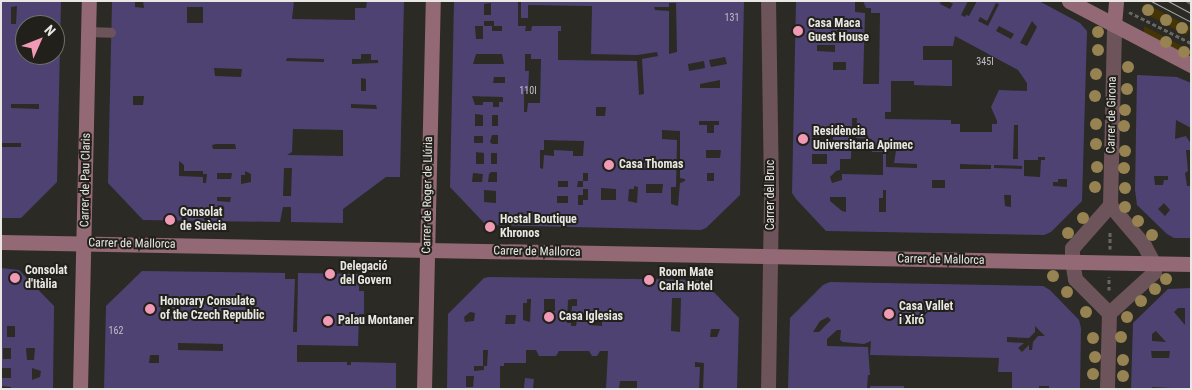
<!DOCTYPE html>
<html>
<head>
<meta charset="utf-8">
<style>
	body { margin:0 }
	#map { position:relative; width:1192px; height:390px; overflow:hidden; background:#2c2a24; font-family:"Roboto Condensed",sans-serif }
	div>[style] { position:absolute }
	.green>* { inset:0; background:#453506; transform-origin:0 0 }
	.building>* { inset:0; background:#4e4273; transform-origin:0 0 }
	.path>* { height:3px; margin-top:-1.5px; transform-origin:0; background:repeating-linear-gradient(90deg,#696762 0 4px,transparent 0 6.5px) }
	.lane>* { height:10px; margin:-5px; padding:0 5px; transform-origin:5px; border-radius:5px; background:#6d535a }
	.street>* { height:15px; margin:-7.5px; padding:0 7.5px; transform-origin:7.5px; border-radius:7.5px; background:#6d535a }
	.secondary>* { height:15px; margin:-7.5px; padding:0 7.5px; transform-origin:7.5px; border-radius:7.5px; background:#936975 }
	.tram>* { height:1px; margin:-0.5px; padding:0 0.5px; transform-origin:0.5px; border-radius:0.5px; background:#acaba6 }
	.trees>* { width:12px; height:12px; margin:-6px; border-radius:50%; background:#968351 }
	.dots>* { width:14px; height:14px; translate:-50% -50%; box-sizing:border-box; border:2px solid #22201a; border-radius:50% }
	span { translate:-50% -50%; white-space:nowrap; text-align:center; line-height:1.15; -webkit-text-stroke:4px #22201a; paint-order:stroke }
	.number-label { font-size:10px; color:#c2bec7 }
	.number-label span { -webkit-text-stroke-width:0 }
	.poi-label { font-size:12px; color:#e8e7e3; font-weight:700 }
	.left { translate:0 -50%; text-align:left }
	.street-label { font-size:12px; color:#e8e7e3 }
	.frame { position:absolute; inset:0; border:2px solid #e8e7e3; pointer-events:none }
	.north { position:absolute; left:15px; top:15px; width:50px; height:50px; box-sizing:border-box; background:#22201a; border:1px solid #71706a; border-radius:50%; rotate:46deg; font-size:14px; font-weight:700; line-height:20px; text-align:center; color:#e8e7e3 }
	.north::after { content:''; display:block; margin:auto; width:18px; height:22px; background:#f09ab6; clip-path:polygon(50% 0,100% 100%,50% 72%,0 100%) }
</style>
</head>
<body>
<div id="map">
	<div class="green">
		<i style="left:1145px;top:3px;width:52px;height:9px;rotate:28deg"></i>
		<i style="clip-path:polygon(1144px 26px,1191px 51px,1191px 57px,1144px 33px)"></i>
	</div>
	<div class="building">
		<i style="clip-path:polygon(evenodd,1px 1px,61px 1px,57px 182px,21px 218px,1px 218px,1px 147px,21px 147px,21px 143px,1px 143px,1px 1px,17px 6px,16px 24px,11px 24px,11px 7px,17px 6px,1px 1px,25px 25px,55px 25px,55px 55px,25px 55px,25px 25px,1px 1px,11px 104px,39px 104px,39px 109px,11px 108px,11px 104px)"></i>
		<i style="clip-path:polygon(evenodd,112px 1px,135px 1px,135px 7px,144px 8px,143px 1px,294px 1px,292px 19px,355px 20px,355px 8px,366px 8px,367px 1px,404px 1px,400px 177px,386px 177px,343px 209px,343px 223px,291px 222px,291px 207px,283px 207px,280px 222px,143px 220px,108px 183px,112px 1px,187px 7px,203px 7px,203px 23px,187px 23px,187px 7px,112px 1px,361px 54px,371px 54px,371px 60px,378px 60px,378px 63px,352px 64px,352px 59px,361px 59px,361px 54px,112px 1px,287px 58px,324px 59px,324px 62px,286px 61px,287px 58px,112px 1px,214px 68px,242px 69px,241px 77px,215px 76px,214px 68px,112px 1px,361px 78px,366px 79px,366px 91px,361px 91px,361px 78px,112px 1px,133px 96px,144px 96px,143px 105px,133px 105px,133px 96px,112px 1px,351px 104px,376px 105px,377px 109px,351px 108px,351px 104px,112px 1px,293px 129px,343px 130px,343px 156px,287px 155px,292px 152px,293px 129px,112px 1px,216px 144px,235px 144px,236px 149px,213px 149px,212px 145px,216px 144px,112px 1px,179px 161px,184px 165px,184px 171px,203px 171px,203px 174px,207px 174px,206px 183px,203px 183px,203px 177px,179px 176px,179px 161px,112px 1px,284px 168px,292px 168px,291px 196px,283px 196px,284px 168px,112px 1px,245px 171px,251px 174px,251px 182px,241px 184px,241px 175px,245px 175px,245px 171px,112px 1px,217px 173px,232px 173px,231px 179px,217px 179px,217px 173px,112px 1px,217px 197px,231px 197px,230px 202px,217px 201px,217px 197px)"></i>
		<i style="clip-path:polygon(evenodd,454px 1px,518px 1px,518px 26px,526px 26px,525px 31px,531px 31px,532px 26px,561px 26px,561px 31px,558px 31px,558px 60px,637px 61px,639px 95px,644px 94px,642px 59px,658px 56px,657px 52px,637px 55px,591px 54px,592px 6px,528px 5px,528px 18px,521px 18px,521px 1px,744px 1px,740px 195px,706px 228px,701px 230px,486px 225px,450px 187px,454px 1px,491px 3px,491px 15px,484px 15px,484px 4px,491px 3px,454px 1px,669px 3px,676px 3px,677px 52px,669px 54px,669px 11px,655px 10px,654px 7px,669px 7px,669px 3px,454px 1px,484px 21px,494px 21px,494px 26px,502px 26px,502px 31px,492px 31px,492px 26px,483px 26px,483px 39px,476px 39px,475px 26px,484px 26px,484px 21px,454px 1px,476px 54px,502px 54px,504px 64px,473px 64px,476px 54px,454px 1px,525px 54px,531px 54px,531px 59px,541px 59px,540px 103px,528px 103px,527px 112px,524px 112px,524px 91px,528px 91px,529px 71px,525px 71px,525px 54px,454px 1px,725px 57px,727px 64px,711px 67px,709px 60px,725px 57px,454px 1px,704px 61px,705px 68px,689px 71px,688px 64px,704px 61px,454px 1px,494px 77px,505px 77px,505px 83px,493px 83px,494px 77px,454px 1px,720px 80px,720px 88px,700px 88px,700px 84px,720px 80px,454px 1px,472px 96px,503px 97px,503px 102px,499px 102px,499px 107px,493px 107px,493px 102px,483px 102px,483px 105px,475px 105px,472px 96px,454px 1px,596px 107px,606px 107px,605px 116px,596px 116px,596px 107px,454px 1px,475px 114px,483px 115px,483px 126px,475px 126px,475px 114px,454px 1px,492px 115px,498px 115px,498px 126px,492px 126px,492px 115px,454px 1px,699px 121px,719px 121px,719px 125px,714px 125px,714px 133px,707px 133px,707px 125px,699px 125px,699px 121px,454px 1px,662px 130px,680px 131px,680px 178px,685px 179px,685px 181px,680px 183px,678px 206px,671px 204px,671px 187px,676px 187px,677px 140px,662px 139px,662px 130px,454px 1px,492px 135px,498px 135px,498px 144px,492px 144px,490px 142px,492px 135px,454px 1px,474px 136px,483px 136px,483px 143px,474px 143px,474px 136px,454px 1px,544px 140px,584px 141px,583px 156px,573px 156px,573px 151px,554px 150px,554px 156px,544px 155px,543px 169px,540px 168px,540px 150px,544px 150px,544px 140px,454px 1px,706px 150px,721px 150px,720px 158px,706px 158px,706px 150px,454px 1px,476px 152px,484px 153px,484px 164px,476px 164px,476px 152px,454px 1px,491px 153px,497px 153px,497px 164px,491px 164px,491px 153px,454px 1px,491px 172px,497px 172px,497px 182px,488px 182px,489px 174px,491px 172px,454px 1px,473px 173px,483px 174px,482px 182px,472px 182px,473px 173px,454px 1px,583px 173px,588px 173px,588px 181px,583px 181px,583px 189px,588px 189px,588px 200px,583px 200px,583px 205px,578px 205px,578px 195px,583px 195px,583px 187px,577px 187px,578px 181px,583px 181px,583px 173px,454px 1px,707px 173px,714px 173px,714px 181px,707px 181px,707px 173px,454px 1px,558px 181px,568px 181px,568px 187px,558px 187px,558px 181px,454px 1px,646px 184px,663px 184px,662px 193px,646px 193px,646px 184px,454px 1px,634px 186px,638px 187px,637px 203px,628px 201px,629px 189px,634px 189px,634px 186px,454px 1px,601px 188px,616px 189px,616px 200px,601px 200px,601px 188px,454px 1px,484px 190px,496px 191px,496px 203px,484px 202px,484px 190px,454px 1px,557px 196px,568px 196px,568px 203px,557px 203px,557px 196px)"></i>
		<i style="clip-path:polygon(evenodd,796px 1px,855px 1px,855px 12px,865px 13px,863px 84px,879px 84px,880px 13px,871px 13px,871px 8px,866px 8px,863px 1px,941px 1px,940px 4px,950px 9px,953px 4px,948px 1px,968px 1px,961px 15px,965px 17px,966px 15px,969px 16px,977px 1px,1039px 1px,1080px 23px,1087px 31px,1082px 201px,1051px 232px,1044px 235px,826px 231px,796px 199px,792px 193px,796px 1px,996px 3px,999px 4px,988px 26px,978px 21px,980px 17px,987px 21px,996px 3px,796px 1px,1032px 21px,1037px 27px,1027px 46px,1020px 43px,1032px 21px,796px 1px,999px 26px,1014px 34px,1011px 39px,996px 31px,999px 26px,796px 1px,955px 36px,1018px 70px,1027px 83px,1027px 91px,999px 90px,991px 107px,997px 121px,997px 124px,992px 124px,992px 132px,960px 132px,960px 124px,951px 124px,951px 120px,885px 119px,885px 112px,891px 112px,891px 81px,914px 81px,914px 85px,952px 86px,952px 60px,923px 60px,923px 46px,953px 46px,955px 36px,796px 1px,817px 45px,835px 45px,835px 52px,817px 51px,817px 45px,796px 1px,833px 62px,846px 62px,846px 70px,833px 70px,833px 62px,796px 1px,852px 118px,857px 118px,856px 138px,872px 139px,872px 152px,883px 152px,883px 175px,842px 174px,842px 180px,832px 183px,830px 177px,836px 171px,840px 170px,840px 159px,851px 159px,852px 118px,796px 1px,1014px 125px,1018px 125px,1018px 159px,1013px 159px,1014px 125px,796px 1px,821px 132px,833px 134px,833px 141px,828px 141px,828px 144px,813px 142px,812px 134px,821px 132px,796px 1px,886px 151px,896px 151px,894px 163px,917px 164px,917px 168px,886px 167px,886px 151px,796px 1px,812px 154px,827px 154px,827px 164px,812px 164px,812px 154px,796px 1px,1038px 157px,1045px 157px,1045px 160px,1041px 160px,1040px 177px,1024px 176px,1024px 160px,1038px 160px,1038px 157px,796px 1px,960px 164px,991px 165px,991px 169px,960px 169px,960px 164px,796px 1px,994px 165px,1022px 166px,1022px 169px,994px 168px,994px 165px,796px 1px,1058px 179px,1067px 179px,1067px 187px,1053px 186px,1053px 182px,1058px 182px,1058px 179px,796px 1px,932px 180px,945px 180px,945px 188px,932px 188px,932px 180px,796px 1px,883px 190px,886px 190px,886px 212px,879px 212px,879px 198px,883px 198px,883px 190px,796px 1px,1004px 195px,1011px 195px,1011px 207px,1005px 206px,1004px 195px,796px 1px,830px 197px,846px 197px,846px 212px,842px 211px,830px 201px,830px 197px)"></i>
		<i style="clip-path:polygon(evenodd,1137px 75px,1177px 77px,1191px 83px,1191px 128px,1176px 120px,1175px 139px,1186px 136px,1191px 144px,1191px 150px,1186px 150px,1188px 171px,1185px 173px,1187px 186px,1191px 186px,1191px 238px,1174px 238px,1167px 234px,1137px 205px,1135px 190px,1137px 75px,1154px 176px,1168px 176px,1168px 180px,1164px 180px,1163px 185px,1155px 185px,1154px 176px,1137px 75px,1164px 203px,1170px 210px,1165px 216px,1158px 209px,1164px 203px)"></i>
		<i style="clip-path:polygon(evenodd,1px 268px,19px 270px,54px 306px,53px 389px,11px 389px,11px 387px,1px 386px,1px 378px,11px 378px,11px 368px,1px 368px,1px 268px,7px 326px,15px 326px,15px 337px,7px 337px,7px 326px,1px 268px,3px 348px,11px 348px,11px 359px,3px 359px,3px 348px,1px 268px,26px 348px,35px 348px,34px 360px,27px 360px,26px 348px,1px 268px,32px 368px,41px 371px,40px 377px,32px 380px,32px 368px)"></i>
		<i style="clip-path:polygon(evenodd,142px 271px,285px 273px,285px 279px,295px 279px,293px 332px,297px 332px,298px 273px,359px 274px,359px 291px,364px 291px,364px 314px,359px 314px,358px 346px,297px 345px,297px 362px,347px 362px,347px 365px,351px 365px,351px 362px,396px 363px,396px 389px,104px 389px,106px 306px,142px 271px,224px 296px,238px 296px,238px 304px,224px 304px,224px 296px,142px 271px,161px 302px,172px 302px,172px 312px,178px 312px,178px 315px,160px 318px,161px 302px,142px 271px,178px 343px,223px 344px,223px 351px,178px 350px,178px 343px,142px 271px,150px 355px,159px 355px,159px 363px,149px 363px,150px 355px)"></i>
		<i style="clip-path:polygon(evenodd,489px 277px,702px 280px,739px 318px,737px 389px,703px 389px,704px 363px,695px 362px,695px 367px,700px 367px,699px 389px,637px 389px,637px 381px,620px 381px,619px 388px,606px 389px,608px 351px,600px 351px,597px 356px,592px 356px,589px 351px,559px 351px,556px 356px,539px 356px,536px 350px,526px 350px,526px 363px,504px 363px,504px 366px,500px 366px,500px 389px,447px 389px,448px 314px,484px 278px,489px 277px,672px 298px,681px 298px,680px 332px,671px 331px,672px 298px,489px 277px,527px 299px,531px 299px,530px 322px,523px 320px,523px 303px,527px 303px,527px 299px,489px 277px,544px 299px,555px 299px,555px 311px,544px 311px,544px 299px,489px 277px,572px 299px,577px 299px,577px 306px,572px 306px,571px 319px,577px 320px,576px 326px,571px 326px,571px 323px,567px 323px,568px 300px,572px 299px,489px 277px,470px 312px,475px 313px,474px 321px,465px 322px,464px 317px,470px 312px,489px 277px,506px 315px,516px 315px,515px 324px,505px 324px,506px 315px,489px 277px,589px 320px,602px 321px,602px 326px,589px 325px,589px 320px,489px 277px,711px 329px,720px 329px,717px 337px,710px 337px,711px 329px,489px 277px,483px 350px,488px 350px,487px 366px,484px 366px,484px 370px,474px 371px,474px 366px,483px 366px,483px 350px,489px 277px,466px 376px,474px 376px,473px 387px,466px 387px,466px 376px)"></i>
		<i style="clip-path:polygon(evenodd,830px 282px,1043px 286px,1050px 290px,1079px 320px,1081px 328px,1080px 389px,1049px 389px,1049px 386px,1039px 386px,1039px 389px,1012px 389px,1012px 372px,998px 372px,999px 358px,870px 355px,871px 341px,864px 344px,843px 342px,840px 340px,841px 330px,837px 330px,827px 339px,827px 346px,868px 347px,870px 375px,868px 375px,867px 389px,788px 389px,790px 318px,823px 285px,830px 282px,828px 317px,831px 320px,819px 332px,813px 332px,820px 321px,828px 317px,830px 282px,1035px 326px,1045px 336px,1038px 336px,1033px 342px,1032px 350px,1029px 350px,1029px 345px,1022px 352px,1018px 348px,1024px 343px,1007px 342px,1007px 337px,1029px 338px,1035px 332px,1035px 326px)"></i>
		<i style="clip-path:polygon(evenodd,1191px 288px,1190px 389px,1152px 387px,1152px 389px,1131px 389px,1133px 323px,1168px 289px,1191px 288px,1178px 308px,1185px 308px,1185px 325px,1174px 312px,1178px 308px,1191px 288px,1156px 331px,1166px 342px,1152px 341px,1152px 334px,1156px 331px,1191px 288px,1151px 351px,1170px 351px,1169px 358px,1152px 358px,1151px 351px)"></i>
		<i style="left:525px;top:378px;width:9px;height:11px;rotate:6deg"></i>
		<i style="left:870px;top:386px;width:34px;height:3px"></i>
	</div>
	<div class="path">
		<i style="left:1187px;top:1px;width:4px;rotate:27deg"></i>
		<i style="left:1129px;top:12px;width:69px;rotate:26.6deg"></i>
		<i style="left:1110px;top:249px;width:19px;rotate:-90deg"></i>
		<i style="left:1109px;top:290px;width:13px;rotate:-90deg"></i>
	</div>
	<div class="lane">
		<i style="left:88px;top:32px;width:23px;rotate:2deg"></i>
	</div>
	<div class="street">
		<i style="left:1109px;top:313px;width:61px;rotate:-42.3deg"></i>
		<i style="left:1154px;top:272px;width:8px;rotate:-90deg"></i>
		<i style="left:1154px;top:264px;width:21px;rotate:-118deg"></i>
		<i style="left:1144px;top:245px;width:52px;rotate:-130.4deg"></i>
		<i style="left:1110px;top:205px;width:180px;rotate:-88.7deg"></i>
		<i style="left:768px;top:389px;width:199px;rotate:-89.1deg"></i>
		<i style="left:771px;top:190px;width:189px;rotate:-90.9deg"></i>
		<i style="left:1107px;top:389px;width:76px;rotate:-88.5deg"></i>
		<i style="left:1109px;top:313px;width:48px;rotate:-135deg"></i>
		<i style="left:1075px;top:279px;width:18px;rotate:-99deg"></i>
		<i style="left:1072px;top:261px;width:13px;rotate:-90deg"></i>
		<i style="left:1072px;top:248px;width:57px;rotate:-48.5deg"></i>
	</div>
	<div class="secondary">
		<i style="left:1069px;top:1px;width:138px;rotate:27.7deg"></i>
		<i style="left:1114px;top:25px;width:24px;rotate:-85deg"></i>
		<i style="left:1px;top:242px;width:1190px;rotate:1.06deg"></i>
		<i style="left:80px;top:389px;width:388px;rotate:-88.7deg"></i>
		<i style="left:424px;top:389px;width:388px;rotate:-88.7deg"></i>
	</div>
	<div class="tram">
		<i style="left:1151px;top:1px;width:45px;rotate:27.7deg"></i>
		<i style="left:1168px;top:1px;width:26px;rotate:28deg"></i>
	</div>
	<div class="trees">
		<i style="left:1148px;top:10px"></i>
		<i style="left:1166px;top:20px"></i>
		<i style="left:1182px;top:28px"></i>
		<i style="left:1098px;top:32px"></i>
		<i style="left:1166px;top:42px"></i>
		<i style="left:1098px;top:50px"></i>
		<i style="left:1184px;top:52px"></i>
		<i style="left:1128px;top:67px"></i>
		<i style="left:1096px;top:74px"></i>
		<i style="left:1127px;top:89px"></i>
		<i style="left:1095px;top:96px"></i>
		<i style="left:1125px;top:110px"></i>
		<i style="left:1096px;top:124px"></i>
		<i style="left:1124px;top:126px"></i>
		<i style="left:1096px;top:144px"></i>
		<i style="left:1125px;top:151px"></i>
		<i style="left:1097px;top:167px"></i>
		<i style="left:1124px;top:168px"></i>
		<i style="left:1095px;top:187px"></i>
		<i style="left:1125px;top:188px"></i>
		<i style="left:1125px;top:207px"></i>
		<i style="left:1083px;top:218px"></i>
		<i style="left:1138px;top:221px"></i>
		<i style="left:1068px;top:233px"></i>
		<i style="left:1152px;top:235px"></i>
		<i style="left:1053px;top:276px"></i>
		<i style="left:1166px;top:279px"></i>
		<i style="left:1155px;top:289px"></i>
		<i style="left:1067px;top:292px"></i>
		<i style="left:1141px;top:301px"></i>
		<i style="left:1086px;top:312px"></i>
		<i style="left:1127px;top:317px"></i>
		<i style="left:1121px;top:337px"></i>
		<i style="left:1093px;top:338px"></i>
		<i style="left:1095px;top:357px"></i>
		<i style="left:1123px;top:360px"></i>
		<i style="left:1093px;top:374px"></i>
		<i style="left:1123px;top:376px"></i>
	</div>
	<div class="dots">
		<i style="left:798px;top:31px;background:#f09ab6"></i>
		<i style="left:803px;top:139px;background:#f09ab6"></i>
		<i style="left:609px;top:165px;background:#f09ab6"></i>
		<i style="left:170px;top:220px;background:#f09ab6"></i>
		<i style="left:490px;top:227px;background:#f09ab6"></i>
		<i style="left:330px;top:274px;background:#f09ab6"></i>
		<i style="left:15px;top:278px;background:#f09ab6"></i>
		<i style="left:649px;top:280px;background:#f09ab6"></i>
		<i style="left:150px;top:309px;background:#f09ab6"></i>
		<i style="left:889px;top:314px;background:#f09ab6"></i>
		<i style="left:549px;top:317px;background:#f09ab6"></i>
		<i style="left:328px;top:321px;background:#f09ab6"></i>
	</div>
	<div class="number-label">
		<span style="left:732px;top:18px">131</span>
		<span style="left:985px;top:62px">345I</span>
		<span style="left:528px;top:91px">110I</span>
		<span style="left:116px;top:331px">162</span>
	</div>
	<div class="poi-label">
		<span class="left" style="left:808px;top:31px">Casa Maca<br>Guest House</span>
		<span class="left" style="left:813px;top:139px">Residència<br>Universitaria Apimec</span>
		<span class="left" style="left:619px;top:165px">Casa Thomas</span>
		<span class="left" style="left:180px;top:220px">Consolat<br>de Suècia</span>
		<span class="left" style="left:500px;top:227px">Hostal Boutique<br>Khronos</span>
		<span class="left" style="left:340px;top:274px">Delegació<br>del Govern</span>
		<span class="left" style="left:25px;top:278px">Consolat<br>d'Itàlia</span>
		<span class="left" style="left:659px;top:280px">Room Mate<br>Carla Hotel</span>
		<span class="left" style="left:160px;top:309px">Honorary Consulate<br>of the Czech Republic</span>
		<span class="left" style="left:899px;top:314px">Casa Vallet<br>i Xiró</span>
		<span class="left" style="left:559px;top:317px">Casa Iglesias</span>
		<span class="left" style="left:338px;top:321px">Palau Montaner</span>
	</div>
	<div class="street-label">
		<span style="left:1112px;top:115px;rotate:-89deg">Carrer de Girona</span>
		<span style="left:86px;top:180px;rotate:-89deg">Carrer de Pau Claris</span>
		<span style="left:428px;top:195px;rotate:-89deg">Carrer de Roger de Llúria</span>
		<span style="left:771px;top:195px;rotate:-90deg">Carrer del Bruc</span>
		<span style="left:132px;top:244px;rotate:1deg">Carrer de Mallorca</span>
		<span style="left:537px;top:252px;rotate:1deg">Carrer de Mallorca</span>
		<span style="left:941px;top:260px;rotate:1deg">Carrer de Mallorca</span>
	</div>
	<div class="frame"></div>
	<div class="north">N</div>
</div>
</body>
</html>
